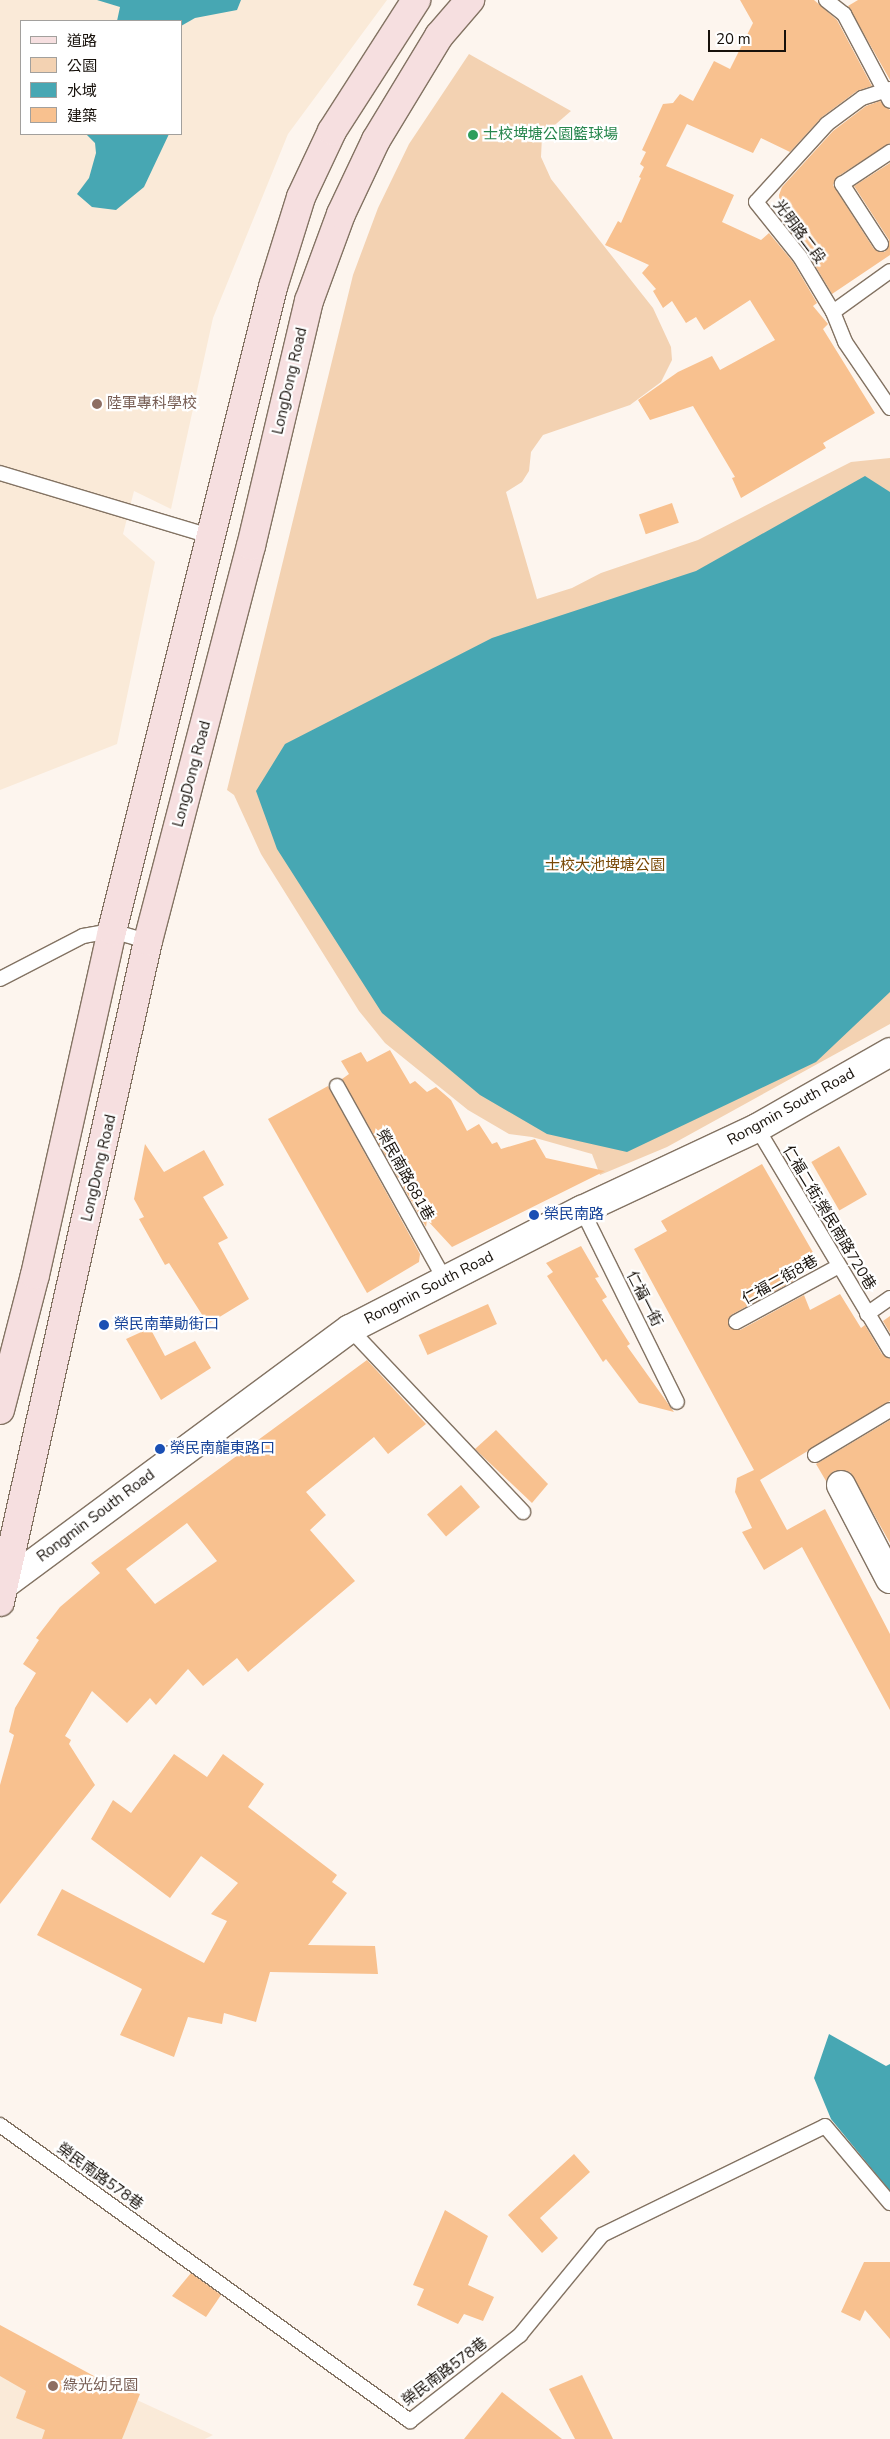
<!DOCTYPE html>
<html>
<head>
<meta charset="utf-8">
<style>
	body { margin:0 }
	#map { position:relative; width:890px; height:2439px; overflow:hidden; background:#fdf5ee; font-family:"Nunito Sans","Noto Sans TC",sans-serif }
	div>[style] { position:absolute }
	.education>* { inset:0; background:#faead8 }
	.green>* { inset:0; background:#f3d2b2 }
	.water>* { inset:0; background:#47a7b3 }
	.building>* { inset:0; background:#f8c18f; transform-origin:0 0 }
	.roads { filter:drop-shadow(1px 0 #837363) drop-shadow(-1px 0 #837363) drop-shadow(0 1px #837363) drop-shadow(0 -1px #837363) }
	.lane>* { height:14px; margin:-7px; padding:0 7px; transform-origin:7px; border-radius:7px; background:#fff }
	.street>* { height:28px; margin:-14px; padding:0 14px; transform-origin:14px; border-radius:14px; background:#fff }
	.secondary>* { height:28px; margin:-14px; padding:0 14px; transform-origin:14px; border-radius:14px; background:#f6dfe0 }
	.dots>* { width:14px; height:14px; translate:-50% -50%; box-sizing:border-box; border:2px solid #fff; border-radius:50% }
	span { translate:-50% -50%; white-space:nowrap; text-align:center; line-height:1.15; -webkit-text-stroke:4.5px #fff; paint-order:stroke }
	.leisure-label { font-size:15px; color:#27864d }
	.left { translate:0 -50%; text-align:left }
	.street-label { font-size:15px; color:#17110b }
	.education-label { font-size:15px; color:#785e54 }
	.park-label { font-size:15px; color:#784805 }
	.transit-label { font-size:15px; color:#164399 }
	.legend { position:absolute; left:20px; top:20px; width:162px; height:115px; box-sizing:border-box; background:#fff; border:1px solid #a2a09d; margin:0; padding:6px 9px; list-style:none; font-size:15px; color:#17110b }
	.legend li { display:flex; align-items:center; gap:10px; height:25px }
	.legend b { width:25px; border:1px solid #a2a09d }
	.scale { position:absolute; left:708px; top:30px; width:78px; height:22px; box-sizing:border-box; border:2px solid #17110b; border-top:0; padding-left:6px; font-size:15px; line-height:18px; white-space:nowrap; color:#17110b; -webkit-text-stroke:4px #fff; paint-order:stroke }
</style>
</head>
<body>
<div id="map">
	<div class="education">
		<i style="clip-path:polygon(evenodd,0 0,387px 0,288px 134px,213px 318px,171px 509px,134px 491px,123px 534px,155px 562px,117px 744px,0 790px,0 0,21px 21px,181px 21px,181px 134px,21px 134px,21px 21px)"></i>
		<i style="clip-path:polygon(0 2337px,213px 2435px,205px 2439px,0 2439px)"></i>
	</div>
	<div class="green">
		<i style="clip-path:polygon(469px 54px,571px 111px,542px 136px,541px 157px,551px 179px,653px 308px,671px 347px,672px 360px,661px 382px,630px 405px,543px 435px,531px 452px,529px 471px,522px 482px,506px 492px,537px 599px,572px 588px,601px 573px,698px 540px,851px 462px,890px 458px,890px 1024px,667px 1147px,600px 1175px,592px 1154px,532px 1137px,509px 1134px,468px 1110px,385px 1043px,359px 1011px,261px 854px,234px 795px,227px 790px,353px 275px,378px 208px,409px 144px)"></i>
	</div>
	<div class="water">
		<i style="clip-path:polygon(97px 0,241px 0,237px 10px,195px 18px,181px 26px,181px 21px,117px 21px,120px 7px)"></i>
		<i style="clip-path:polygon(86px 134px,169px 134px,144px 187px,116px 210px,92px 207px,77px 194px,89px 178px,96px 153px,95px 143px)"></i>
		<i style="clip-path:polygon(865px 476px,890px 492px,890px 992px,816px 1062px,627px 1152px,547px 1134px,480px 1095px,382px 1013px,277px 849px,256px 791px,285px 744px,492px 638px,696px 571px)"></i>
		<i style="clip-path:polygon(829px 2034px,886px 2066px,890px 2064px,890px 2191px,831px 2119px,814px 2078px)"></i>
	</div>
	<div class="building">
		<i style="clip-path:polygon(740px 0,814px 0,837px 20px,872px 86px,857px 91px,822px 117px,790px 152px,761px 138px,753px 153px,687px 124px,666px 166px,734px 195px,722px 222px,761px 240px,769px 233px,793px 262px,817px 303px,813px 306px,828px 324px,823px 329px,875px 413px,823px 443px,826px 448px,741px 498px,732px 478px,735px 477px,693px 406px,650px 420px,638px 400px,678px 372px,712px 356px,720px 370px,775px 340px,750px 300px,704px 330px,696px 317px,686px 323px,672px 301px,663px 308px,653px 291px,656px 289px,642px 273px,649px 265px,605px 245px,618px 221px,621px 223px,641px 178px,639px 177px,644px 167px,640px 164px,646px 152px,642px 150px,663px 104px,673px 103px,680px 94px,693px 101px,714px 61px,730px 69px,753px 23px)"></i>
		<i style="clip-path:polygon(858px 0,890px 0,890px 80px,848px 6px)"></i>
		<i style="clip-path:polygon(880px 101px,890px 110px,890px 143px,837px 177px,833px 185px,874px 249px,885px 252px,889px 240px,854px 186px,890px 163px,890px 255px,832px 294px,807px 252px,782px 221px,786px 217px,780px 208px,779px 195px,782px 187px,833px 131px,866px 106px)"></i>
		<i style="left:672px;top:503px;width:21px;height:35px;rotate:71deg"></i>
		<i style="clip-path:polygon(390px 1050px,410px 1084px,415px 1081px,427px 1092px,436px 1087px,451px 1100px,467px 1131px,479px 1124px,492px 1144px,497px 1142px,501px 1149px,535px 1139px,546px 1158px,605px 1171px,452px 1247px,427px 1220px,426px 1227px,342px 1079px,349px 1074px,341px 1061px,361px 1052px,367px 1062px)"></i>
		<i style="clip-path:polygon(328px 1086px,420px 1254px,419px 1262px,367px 1293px,268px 1119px)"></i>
		<i style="clip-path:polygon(145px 1144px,164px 1172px,204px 1150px,224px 1185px,203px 1197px,228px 1238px,218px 1243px,249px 1299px,208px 1324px,169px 1263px,165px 1265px,139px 1219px,144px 1217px,134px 1199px)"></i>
		<i style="left:839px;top:1146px;width:56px;height:32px;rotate:60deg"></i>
		<i style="clip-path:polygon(762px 1164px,818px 1261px,795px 1274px,797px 1279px,731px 1315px,729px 1327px,740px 1330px,804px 1295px,810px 1310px,840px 1294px,861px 1328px,865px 1325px,882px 1354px,890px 1359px,890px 1401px,760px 1480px,787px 1530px,825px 1509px,890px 1634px,890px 1710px,802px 1547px,764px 1570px,742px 1532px,752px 1528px,735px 1492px,737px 1478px,754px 1470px,634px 1249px,667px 1231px,661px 1221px)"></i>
		<i style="clip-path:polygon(581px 1246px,599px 1277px,595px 1278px,607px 1297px,602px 1300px,630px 1344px,627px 1346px,674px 1412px,639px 1403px,606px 1359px,603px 1362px,547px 1276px,553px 1272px,546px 1263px)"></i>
		<i style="left:488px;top:1304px;width:22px;height:76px;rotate:66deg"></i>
		<i style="clip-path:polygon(890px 1316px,890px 1333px,883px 1321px)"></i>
		<i style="clip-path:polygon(150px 1328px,165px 1356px,195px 1341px,211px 1368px,161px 1400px,126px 1339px)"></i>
		<i style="clip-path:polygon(evenodd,367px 1360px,426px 1424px,388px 1454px,374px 1437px,306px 1492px,326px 1515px,310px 1530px,355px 1581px,248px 1672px,237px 1658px,203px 1686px,188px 1669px,156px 1705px,150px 1698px,127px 1723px,92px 1691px,65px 1736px,71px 1740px,69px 1744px,95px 1785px,0 1904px,0 1785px,14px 1735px,9px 1732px,15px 1708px,36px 1673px,23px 1664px,39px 1640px,36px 1638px,60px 1607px,100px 1573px,91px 1563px,367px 1360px,187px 1523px,217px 1561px,155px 1604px,126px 1569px,187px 1523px)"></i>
		<i style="clip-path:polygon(890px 1420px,890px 1543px,850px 1472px,834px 1471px,826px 1481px,816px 1464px)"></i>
		<i style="clip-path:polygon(496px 1430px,548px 1484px,532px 1503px,475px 1449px)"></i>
		<i style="left:461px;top:1485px;width:29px;height:45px;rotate:49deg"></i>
		<i style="clip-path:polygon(174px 1754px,207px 1777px,223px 1754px,264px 1784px,248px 1807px,337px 1875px,332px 1882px,347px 1893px,308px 1945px,375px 1946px,378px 1974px,270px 1972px,256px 2022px,224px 2013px,222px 2024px,188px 2017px,174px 2057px,120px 2035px,142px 1989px,37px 1935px,62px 1889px,204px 1963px,227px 1921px,211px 1914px,238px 1883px,201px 1856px,170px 1898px,91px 1839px,113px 1800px,131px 1813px)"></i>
		<i style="clip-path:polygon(574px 2154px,590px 2172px,540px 2218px,558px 2238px,542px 2253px,508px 2215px)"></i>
		<i style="clip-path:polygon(445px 2210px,488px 2236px,468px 2285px,494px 2297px,483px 2321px,464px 2314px,458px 2324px,417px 2305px,424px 2289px,413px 2285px)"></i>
		<i style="clip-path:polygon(864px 2262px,890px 2262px,890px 2339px,865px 2310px,860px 2321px,841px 2312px)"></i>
		<i style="clip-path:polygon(191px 2273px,221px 2295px,206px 2317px,172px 2296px)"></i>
		<i style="clip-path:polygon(0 2325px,116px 2388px,118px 2384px,140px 2394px,122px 2439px,42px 2439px,45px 2430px,16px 2418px,26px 2391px,0 2376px)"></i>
		<i style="clip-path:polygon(582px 2375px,613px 2439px,575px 2439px,549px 2389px)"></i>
		<i style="clip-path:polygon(502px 2392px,562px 2439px,464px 2439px)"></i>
	</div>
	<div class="roads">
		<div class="lane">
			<i style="left:826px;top:0;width:23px;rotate:38deg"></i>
			<i style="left:844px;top:14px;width:98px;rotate:62.1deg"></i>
			<i style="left:890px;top:89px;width:29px;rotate:162deg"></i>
			<i style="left:862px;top:98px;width:44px;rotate:143.4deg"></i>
			<i style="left:827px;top:124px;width:105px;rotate:132.3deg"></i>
			<i style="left:756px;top:202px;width:70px;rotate:51.3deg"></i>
			<i style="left:800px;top:257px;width:64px;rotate:59deg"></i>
			<i style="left:833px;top:312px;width:32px;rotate:68deg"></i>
			<i style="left:845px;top:342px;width:80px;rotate:55.7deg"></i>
			<i style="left:881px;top:244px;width:72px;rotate:-123deg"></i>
			<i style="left:842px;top:184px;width:58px;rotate:-33.7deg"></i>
			<i style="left:833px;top:312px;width:70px;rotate:-35.7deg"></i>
			<i style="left:0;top:473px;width:219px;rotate:16.7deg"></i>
			<i style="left:0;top:979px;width:93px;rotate:-27.4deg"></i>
			<i style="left:83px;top:936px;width:29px;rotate:-10deg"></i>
			<i style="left:112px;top:931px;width:37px;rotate:16deg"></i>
			<i style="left:337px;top:1086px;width:222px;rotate:60.9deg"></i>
			<i style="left:757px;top:1128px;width:259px;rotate:59.1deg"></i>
			<i style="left:582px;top:1210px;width:214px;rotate:63.7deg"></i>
			<i style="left:867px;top:1314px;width:28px;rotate:-35deg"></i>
			<i style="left:736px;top:1322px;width:117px;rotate:-28.5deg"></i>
			<i style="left:350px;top:1329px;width:252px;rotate:46.6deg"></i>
			<i style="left:815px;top:1455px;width:87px;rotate:-31deg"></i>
			<i style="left:0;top:2125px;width:506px;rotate:35.83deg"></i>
			<i style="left:410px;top:2421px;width:140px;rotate:-38deg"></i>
			<i style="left:520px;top:2335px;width:129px;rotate:-50.6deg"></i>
			<i style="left:602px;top:2235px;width:248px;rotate:-26deg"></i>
			<i style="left:825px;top:2126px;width:101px;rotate:49.8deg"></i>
		</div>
		<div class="street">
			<i style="left:841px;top:1485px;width:106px;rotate:62.5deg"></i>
			<i style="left:0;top:1584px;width:5px"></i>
			<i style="left:5px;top:1584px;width:429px;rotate:-36.5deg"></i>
			<i style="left:350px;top:1329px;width:261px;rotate:-27.2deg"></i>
			<i style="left:582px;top:1210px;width:193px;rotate:-25.1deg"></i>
			<i style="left:757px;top:1128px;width:153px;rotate:-29.7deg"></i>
		</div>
		<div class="secondary">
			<i style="left:0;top:1410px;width:139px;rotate:-75.5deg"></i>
			<i style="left:35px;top:1275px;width:353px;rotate:-77.4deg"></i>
			<i style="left:112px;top:931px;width:664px;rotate:-75.96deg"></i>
			<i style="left:273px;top:287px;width:94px;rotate:-72.7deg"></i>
			<i style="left:301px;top:197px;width:73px;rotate:-64.8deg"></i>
			<i style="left:332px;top:131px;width:156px;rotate:-57.3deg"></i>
			<i style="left:0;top:1602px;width:677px;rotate:-77.38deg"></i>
			<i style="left:148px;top:941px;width:408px;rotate:-75.4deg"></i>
			<i style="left:251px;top:546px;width:252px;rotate:-76.7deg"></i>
			<i style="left:309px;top:301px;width:93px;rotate:-69.8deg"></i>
			<i style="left:341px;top:214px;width:82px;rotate:-64.7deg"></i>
			<i style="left:376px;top:140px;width:122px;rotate:-58.8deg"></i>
			<i style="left:439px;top:36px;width:48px;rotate:-49.3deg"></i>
		</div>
	</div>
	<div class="dots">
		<i style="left:473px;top:135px;background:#2e9e5b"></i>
		<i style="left:97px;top:404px;background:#8d6e63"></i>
		<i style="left:534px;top:1215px;background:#1a4fb4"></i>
		<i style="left:104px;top:1325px;background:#1a4fb4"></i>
		<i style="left:160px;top:1449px;background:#1a4fb4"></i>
		<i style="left:53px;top:2386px;background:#8d6e63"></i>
	</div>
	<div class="leisure-label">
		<span class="left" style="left:483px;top:135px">士校埤塘公園籃球場</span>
	</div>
	<div class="street-label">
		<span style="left:799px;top:232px;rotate:53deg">光明路二段</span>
		<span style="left:290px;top:381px;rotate:-77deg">LongDong Road</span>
		<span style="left:192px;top:774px;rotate:-75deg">LongDong Road</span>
		<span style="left:791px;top:1107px;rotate:-29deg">Rongmin South Road</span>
		<span style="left:99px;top:1168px;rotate:-77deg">LongDong Road</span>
		<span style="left:405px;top:1175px;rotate:61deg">榮民南路681巷</span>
		<span style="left:829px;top:1218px;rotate:59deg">仁福二街;榮民南路720巷</span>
		<span style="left:780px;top:1280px;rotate:-29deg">仁福二街8巷</span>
		<span style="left:429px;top:1288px;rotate:-27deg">Rongmin South Road</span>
		<span style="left:644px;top:1299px;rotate:63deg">仁福一街</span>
		<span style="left:96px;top:1516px;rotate:-37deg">Rongmin South Road</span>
		<span style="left:100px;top:2177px;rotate:36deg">榮民南路578巷</span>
		<span style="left:445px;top:2372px;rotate:-37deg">榮民南路578巷</span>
	</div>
	<div class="education-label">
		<span class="left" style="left:107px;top:404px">陸軍專科學校</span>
		<span class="left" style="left:63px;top:2386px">綠光幼兒園</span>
	</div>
	<div class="park-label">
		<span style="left:605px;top:866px">士校大池埤塘公園</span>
	</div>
	<div class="transit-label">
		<span class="left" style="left:544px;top:1215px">榮民南路</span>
		<span class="left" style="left:114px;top:1325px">榮民南華勛街口</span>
		<span class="left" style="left:170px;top:1449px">榮民南龍東路口</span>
	</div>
	<ul class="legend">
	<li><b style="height:6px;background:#f6dfe0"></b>道路</li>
	<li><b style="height:14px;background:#f3d2b2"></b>公園</li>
	<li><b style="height:14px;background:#47a7b3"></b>水域</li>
	<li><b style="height:14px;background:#f8c18f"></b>建築</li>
	</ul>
	<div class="scale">20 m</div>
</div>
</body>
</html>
